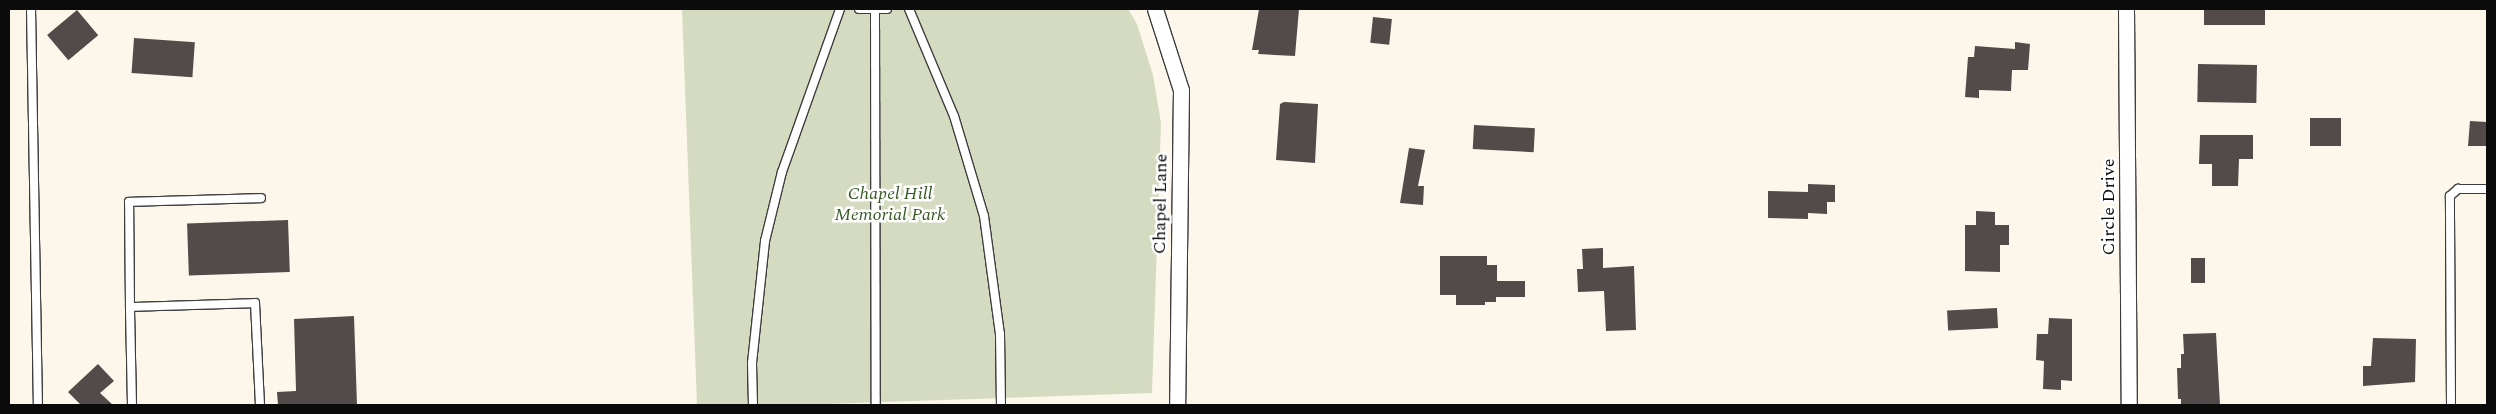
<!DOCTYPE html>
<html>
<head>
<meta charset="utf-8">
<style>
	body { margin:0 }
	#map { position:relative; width:2496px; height:414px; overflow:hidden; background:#fdf7eb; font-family:Spectral,serif }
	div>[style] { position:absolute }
	.cemetery>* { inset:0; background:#d5dbc0 }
	.building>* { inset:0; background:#524b49; transform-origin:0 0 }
	.roads { filter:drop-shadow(1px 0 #3e3e3e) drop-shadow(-1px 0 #3e3e3e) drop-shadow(0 1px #3e3e3e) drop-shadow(0 -1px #3e3e3e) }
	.service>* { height:8px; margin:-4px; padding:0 4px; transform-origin:4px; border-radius:4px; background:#fff }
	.minor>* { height:15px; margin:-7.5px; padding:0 7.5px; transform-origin:7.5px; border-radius:7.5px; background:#fff }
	span { translate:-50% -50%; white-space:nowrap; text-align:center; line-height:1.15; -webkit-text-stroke:5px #fff; paint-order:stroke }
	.park-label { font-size:18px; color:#355a24; font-style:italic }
	.street-label { font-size:18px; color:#0b0b0b }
	.frame { position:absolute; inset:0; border:10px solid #0b0b0b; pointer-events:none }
</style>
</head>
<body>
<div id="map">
	<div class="cemetery">
		<i style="clip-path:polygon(682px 9px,1128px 9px,1137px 24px,1153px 75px,1161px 123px,1152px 393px,796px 405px,697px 405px)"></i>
	</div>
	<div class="building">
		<i style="clip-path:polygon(1259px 9px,1299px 9px,1295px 56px,1258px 54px,1259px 50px,1252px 50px)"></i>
		<i style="left:2204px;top:9px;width:61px;height:16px"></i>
		<i style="left:77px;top:10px;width:33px;height:39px;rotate:50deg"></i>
		<i style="left:1373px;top:17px;width:19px;height:26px;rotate:6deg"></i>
		<i style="left:134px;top:38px;width:61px;height:35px;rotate:4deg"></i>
		<i style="clip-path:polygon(2015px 42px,2030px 44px,2028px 70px,2012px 70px,2011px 91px,1979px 90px,1979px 98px,1965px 97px,1968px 57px,1974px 57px,1975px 46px,2015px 49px)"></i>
		<i style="left:2198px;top:64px;width:59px;height:38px;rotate:1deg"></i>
		<i style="clip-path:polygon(1284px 102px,1318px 104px,1315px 163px,1276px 160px,1280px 104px)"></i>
		<i style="left:2310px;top:118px;width:31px;height:28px"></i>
		<i style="clip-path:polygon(2470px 121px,2487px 122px,2487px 146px,2468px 146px)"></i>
		<i style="left:1474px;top:125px;width:61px;height:24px;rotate:3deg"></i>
		<i style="clip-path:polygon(2200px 135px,2253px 135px,2253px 159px,2239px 159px,2238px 186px,2212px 186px,2212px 164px,2199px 164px)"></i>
		<i style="clip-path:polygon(1409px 148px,1425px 150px,1418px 186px,1424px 186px,1423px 205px,1400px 203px)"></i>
		<i style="clip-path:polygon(1808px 184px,1835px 185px,1835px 202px,1827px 202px,1827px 214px,1808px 213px,1808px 219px,1768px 218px,1768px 191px,1808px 192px)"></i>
		<i style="clip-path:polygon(1976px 211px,1995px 212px,1995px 225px,2009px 225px,2009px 245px,2000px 245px,2000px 272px,1965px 271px,1965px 225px,1976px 225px)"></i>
		<i style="left:288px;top:220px;width:52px;height:101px;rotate:88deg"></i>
		<i style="clip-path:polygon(1603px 248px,1603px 268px,1634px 266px,1636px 330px,1606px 331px,1604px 291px,1578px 292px,1577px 269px,1583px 269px,1582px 249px)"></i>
		<i style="clip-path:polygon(1440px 256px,1487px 256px,1487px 265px,1497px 265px,1497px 281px,1525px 281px,1525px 297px,1496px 297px,1496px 302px,1485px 302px,1485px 305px,1456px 305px,1456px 295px,1440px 295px)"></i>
		<i style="left:2191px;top:258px;width:14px;height:25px"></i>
		<i style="left:1997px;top:308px;width:20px;height:50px;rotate:87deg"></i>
		<i style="clip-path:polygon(354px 316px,357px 405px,278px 405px,277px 392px,296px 391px,294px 319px)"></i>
		<i style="clip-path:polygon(2049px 318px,2072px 319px,2072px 381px,2061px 380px,2061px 390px,2043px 389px,2044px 361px,2036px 360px,2037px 334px,2048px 334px)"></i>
		<i style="clip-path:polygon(2216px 333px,2220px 405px,2181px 405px,2181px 399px,2178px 399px,2177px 368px,2181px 368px,2181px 354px,2184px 354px,2183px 334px)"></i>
		<i style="clip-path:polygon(2373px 338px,2416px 339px,2415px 382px,2363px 386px,2363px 366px,2371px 366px)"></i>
		<i style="clip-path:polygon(98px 364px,114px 381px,100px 393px,113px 405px,81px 405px,68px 392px)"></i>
	</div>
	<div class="roads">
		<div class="service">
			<i style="left:31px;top:9px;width:396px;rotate:89deg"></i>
			<i style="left:859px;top:9px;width:28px"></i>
			<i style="left:909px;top:9px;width:116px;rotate:67.2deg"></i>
			<i style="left:954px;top:116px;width:104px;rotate:73.3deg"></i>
			<i style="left:984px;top:216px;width:119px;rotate:82.3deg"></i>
			<i style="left:1000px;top:334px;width:71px;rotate:89.2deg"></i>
			<i style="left:875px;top:11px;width:394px;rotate:89.9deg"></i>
			<i style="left:130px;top:307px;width:105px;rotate:-90.5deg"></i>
			<i style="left:129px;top:202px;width:132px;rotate:-1.7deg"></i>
			<i style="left:132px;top:405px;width:98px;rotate:-91.2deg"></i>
			<i style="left:130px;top:307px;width:125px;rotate:-1.8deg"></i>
			<i style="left:255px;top:303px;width:102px;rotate:87.2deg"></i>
			<i style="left:753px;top:405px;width:42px;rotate:-91.4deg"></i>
			<i style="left:752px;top:363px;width:123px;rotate:-83.9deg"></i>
			<i style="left:765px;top:241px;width:71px;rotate:-76.2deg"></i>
			<i style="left:782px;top:172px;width:173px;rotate:-70.4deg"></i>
			<i style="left:2451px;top:405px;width:209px;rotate:-90.3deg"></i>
			<i style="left:2450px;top:196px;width:11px;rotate:-41deg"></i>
			<i style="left:2458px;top:189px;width:29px"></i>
		</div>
		<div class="minor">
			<i style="left:1155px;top:9px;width:85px;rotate:72.2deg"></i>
			<i style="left:1181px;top:90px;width:315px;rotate:90.7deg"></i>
			<i style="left:2126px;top:9px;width:396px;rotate:89.6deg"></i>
		</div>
	</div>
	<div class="park-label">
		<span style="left:890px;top:205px">Chapel Hill<br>Memorial Park</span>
	</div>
	<div class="street-label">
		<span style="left:1161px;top:204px;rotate:-89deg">Chapel Lane</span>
		<span style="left:2109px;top:207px;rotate:-90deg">Circle Drive</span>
	</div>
	<div class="frame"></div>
</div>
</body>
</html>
